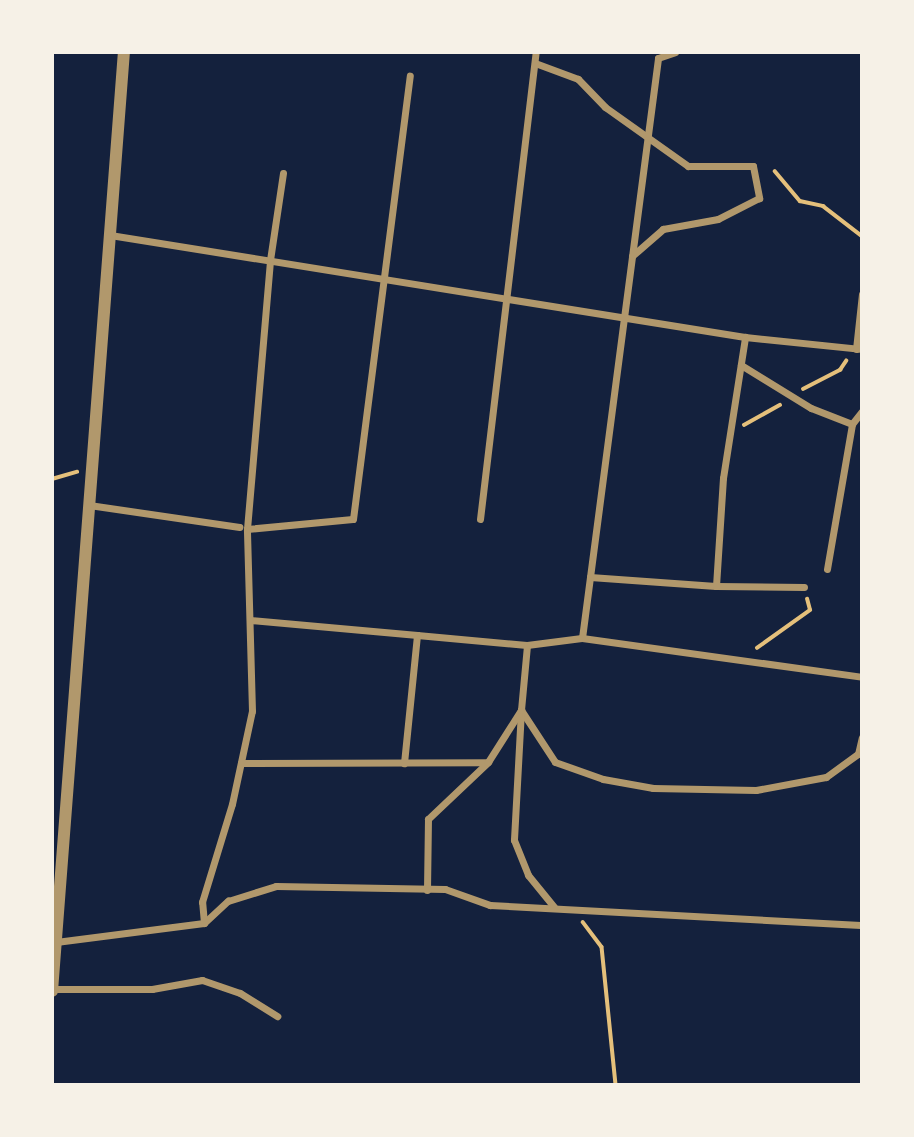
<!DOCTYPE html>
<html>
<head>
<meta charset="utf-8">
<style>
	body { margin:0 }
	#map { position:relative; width:914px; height:1137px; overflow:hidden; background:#14213d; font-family:"IBM Plex Sans",sans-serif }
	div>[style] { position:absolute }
	.path>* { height:3.5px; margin:-1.75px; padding:0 1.75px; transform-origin:1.75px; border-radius:1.75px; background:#e5c07b }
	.minor>* { height:7px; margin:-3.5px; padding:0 3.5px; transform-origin:3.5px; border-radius:3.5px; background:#b1986c }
	.tertiary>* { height:12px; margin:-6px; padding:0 6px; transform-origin:6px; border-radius:6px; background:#b1986c }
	span { translate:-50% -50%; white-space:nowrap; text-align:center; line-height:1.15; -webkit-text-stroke:5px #f6f1e7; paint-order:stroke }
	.frame { position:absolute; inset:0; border:54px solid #f6f1e7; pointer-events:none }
</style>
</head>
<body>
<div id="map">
	<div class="path">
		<i style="left:775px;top:171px;width:39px;rotate:50deg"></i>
		<i style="left:800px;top:201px;width:24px;rotate:12deg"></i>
		<i style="left:823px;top:206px;width:49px;rotate:37.6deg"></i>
		<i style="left:803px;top:389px;width:42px;rotate:-27.2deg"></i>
		<i style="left:840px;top:370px;width:11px;rotate:-56deg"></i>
		<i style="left:744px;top:425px;width:41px;rotate:-29.1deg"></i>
		<i style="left:52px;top:479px;width:26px;rotate:-16deg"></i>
		<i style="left:757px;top:648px;width:65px;rotate:-35.6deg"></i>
		<i style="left:810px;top:610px;width:11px;rotate:-105deg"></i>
		<i style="left:583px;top:922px;width:31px;rotate:53deg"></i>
		<i style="left:602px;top:947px;width:138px;rotate:84.2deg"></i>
	</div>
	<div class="minor">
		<i style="left:535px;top:63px;width:46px;rotate:20.4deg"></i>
		<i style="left:578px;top:79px;width:39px;rotate:46deg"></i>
		<i style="left:605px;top:107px;width:102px;rotate:35.4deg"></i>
		<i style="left:688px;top:166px;width:65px"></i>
		<i style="left:753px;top:166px;width:33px;rotate:79deg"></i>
		<i style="left:759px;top:198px;width:46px;rotate:152.9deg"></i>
		<i style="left:718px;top:219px;width:56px;rotate:169.7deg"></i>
		<i style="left:663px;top:229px;width:41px;rotate:138.9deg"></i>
		<i style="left:110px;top:235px;width:643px;rotate:9.13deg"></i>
		<i style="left:745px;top:337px;width:118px;rotate:5.9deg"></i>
		<i style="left:856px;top:349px;width:55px;rotate:-83.8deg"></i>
		<i style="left:741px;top:365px;width:82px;rotate:31.6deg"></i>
		<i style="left:811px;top:408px;width:44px;rotate:21.3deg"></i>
		<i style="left:89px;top:505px;width:152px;rotate:8.3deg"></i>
		<i style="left:480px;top:519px;width:470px;rotate:-83.2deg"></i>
		<i style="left:247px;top:529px;width:106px;rotate:-5.4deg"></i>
		<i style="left:353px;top:519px;width:447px;rotate:-82.7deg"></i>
		<i style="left:827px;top:569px;width:147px;rotate:-80.2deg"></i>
		<i style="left:852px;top:424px;width:16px;rotate:-52deg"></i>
		<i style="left:590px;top:577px;width:126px;rotate:4.1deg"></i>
		<i style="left:716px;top:586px;width:88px;rotate:0.7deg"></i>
		<i style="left:716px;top:586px;width:108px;rotate:-86.3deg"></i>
		<i style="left:723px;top:478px;width:143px;rotate:-81.1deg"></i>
		<i style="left:250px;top:620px;width:168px;rotate:5.1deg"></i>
		<i style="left:417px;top:635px;width:129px;rotate:95.8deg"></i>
		<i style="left:417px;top:635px;width:110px;rotate:5.2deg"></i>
		<i style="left:582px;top:638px;width:585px;rotate:-82.53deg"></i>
		<i style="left:658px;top:58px;width:18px;rotate:-19deg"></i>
		<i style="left:521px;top:710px;width:62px;rotate:56.8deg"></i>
		<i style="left:555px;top:762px;width:51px;rotate:19.5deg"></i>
		<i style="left:603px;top:779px;width:51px;rotate:10.2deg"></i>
		<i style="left:653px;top:788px;width:103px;rotate:1.1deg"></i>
		<i style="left:756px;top:790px;width:71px;rotate:-10.5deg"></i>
		<i style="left:826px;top:777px;width:39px;rotate:-36deg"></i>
		<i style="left:858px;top:754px;width:17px;rotate:-77deg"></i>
		<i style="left:521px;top:710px;width:130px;rotate:93.1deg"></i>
		<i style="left:514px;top:840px;width:38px;rotate:68deg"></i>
		<i style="left:528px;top:875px;width:41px;rotate:50.9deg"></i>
		<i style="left:241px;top:763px;width:246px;rotate:-0.2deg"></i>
		<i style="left:427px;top:890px;width:71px;rotate:-89.2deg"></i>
		<i style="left:428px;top:819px;width:83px;rotate:-43.5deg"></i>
		<i style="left:488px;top:762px;width:62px;rotate:-57.6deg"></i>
		<i style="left:521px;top:710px;width:65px;rotate:-84.7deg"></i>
		<i style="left:527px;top:645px;width:55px;rotate:-7.3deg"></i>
		<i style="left:582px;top:638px;width:283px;rotate:7.9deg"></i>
		<i style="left:204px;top:923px;width:33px;rotate:-43deg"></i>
		<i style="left:228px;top:901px;width:50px;rotate:-17.4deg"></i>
		<i style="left:276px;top:886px;width:169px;rotate:1deg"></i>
		<i style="left:445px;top:889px;width:48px;rotate:19.6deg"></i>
		<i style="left:490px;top:905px;width:371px;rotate:3.1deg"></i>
		<i style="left:56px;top:942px;width:149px;rotate:-7.3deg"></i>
		<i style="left:204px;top:923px;width:21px;rotate:-95deg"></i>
		<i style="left:202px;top:902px;width:102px;rotate:-73deg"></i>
		<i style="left:232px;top:804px;width:95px;rotate:-77.9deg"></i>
		<i style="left:252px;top:711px;width:182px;rotate:-91.6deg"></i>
		<i style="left:247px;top:529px;width:270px;rotate:-85.1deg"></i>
		<i style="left:270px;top:260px;width:88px;rotate:-81.5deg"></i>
		<i style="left:53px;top:989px;width:99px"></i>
		<i style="left:152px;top:989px;width:51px;rotate:-10.2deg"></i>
		<i style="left:202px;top:980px;width:40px;rotate:18.9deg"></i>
		<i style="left:240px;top:993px;width:44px;rotate:31.9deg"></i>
	</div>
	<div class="tertiary">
		<i style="left:52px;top:991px;width:942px;rotate:-85.62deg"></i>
	</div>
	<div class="frame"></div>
</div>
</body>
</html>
